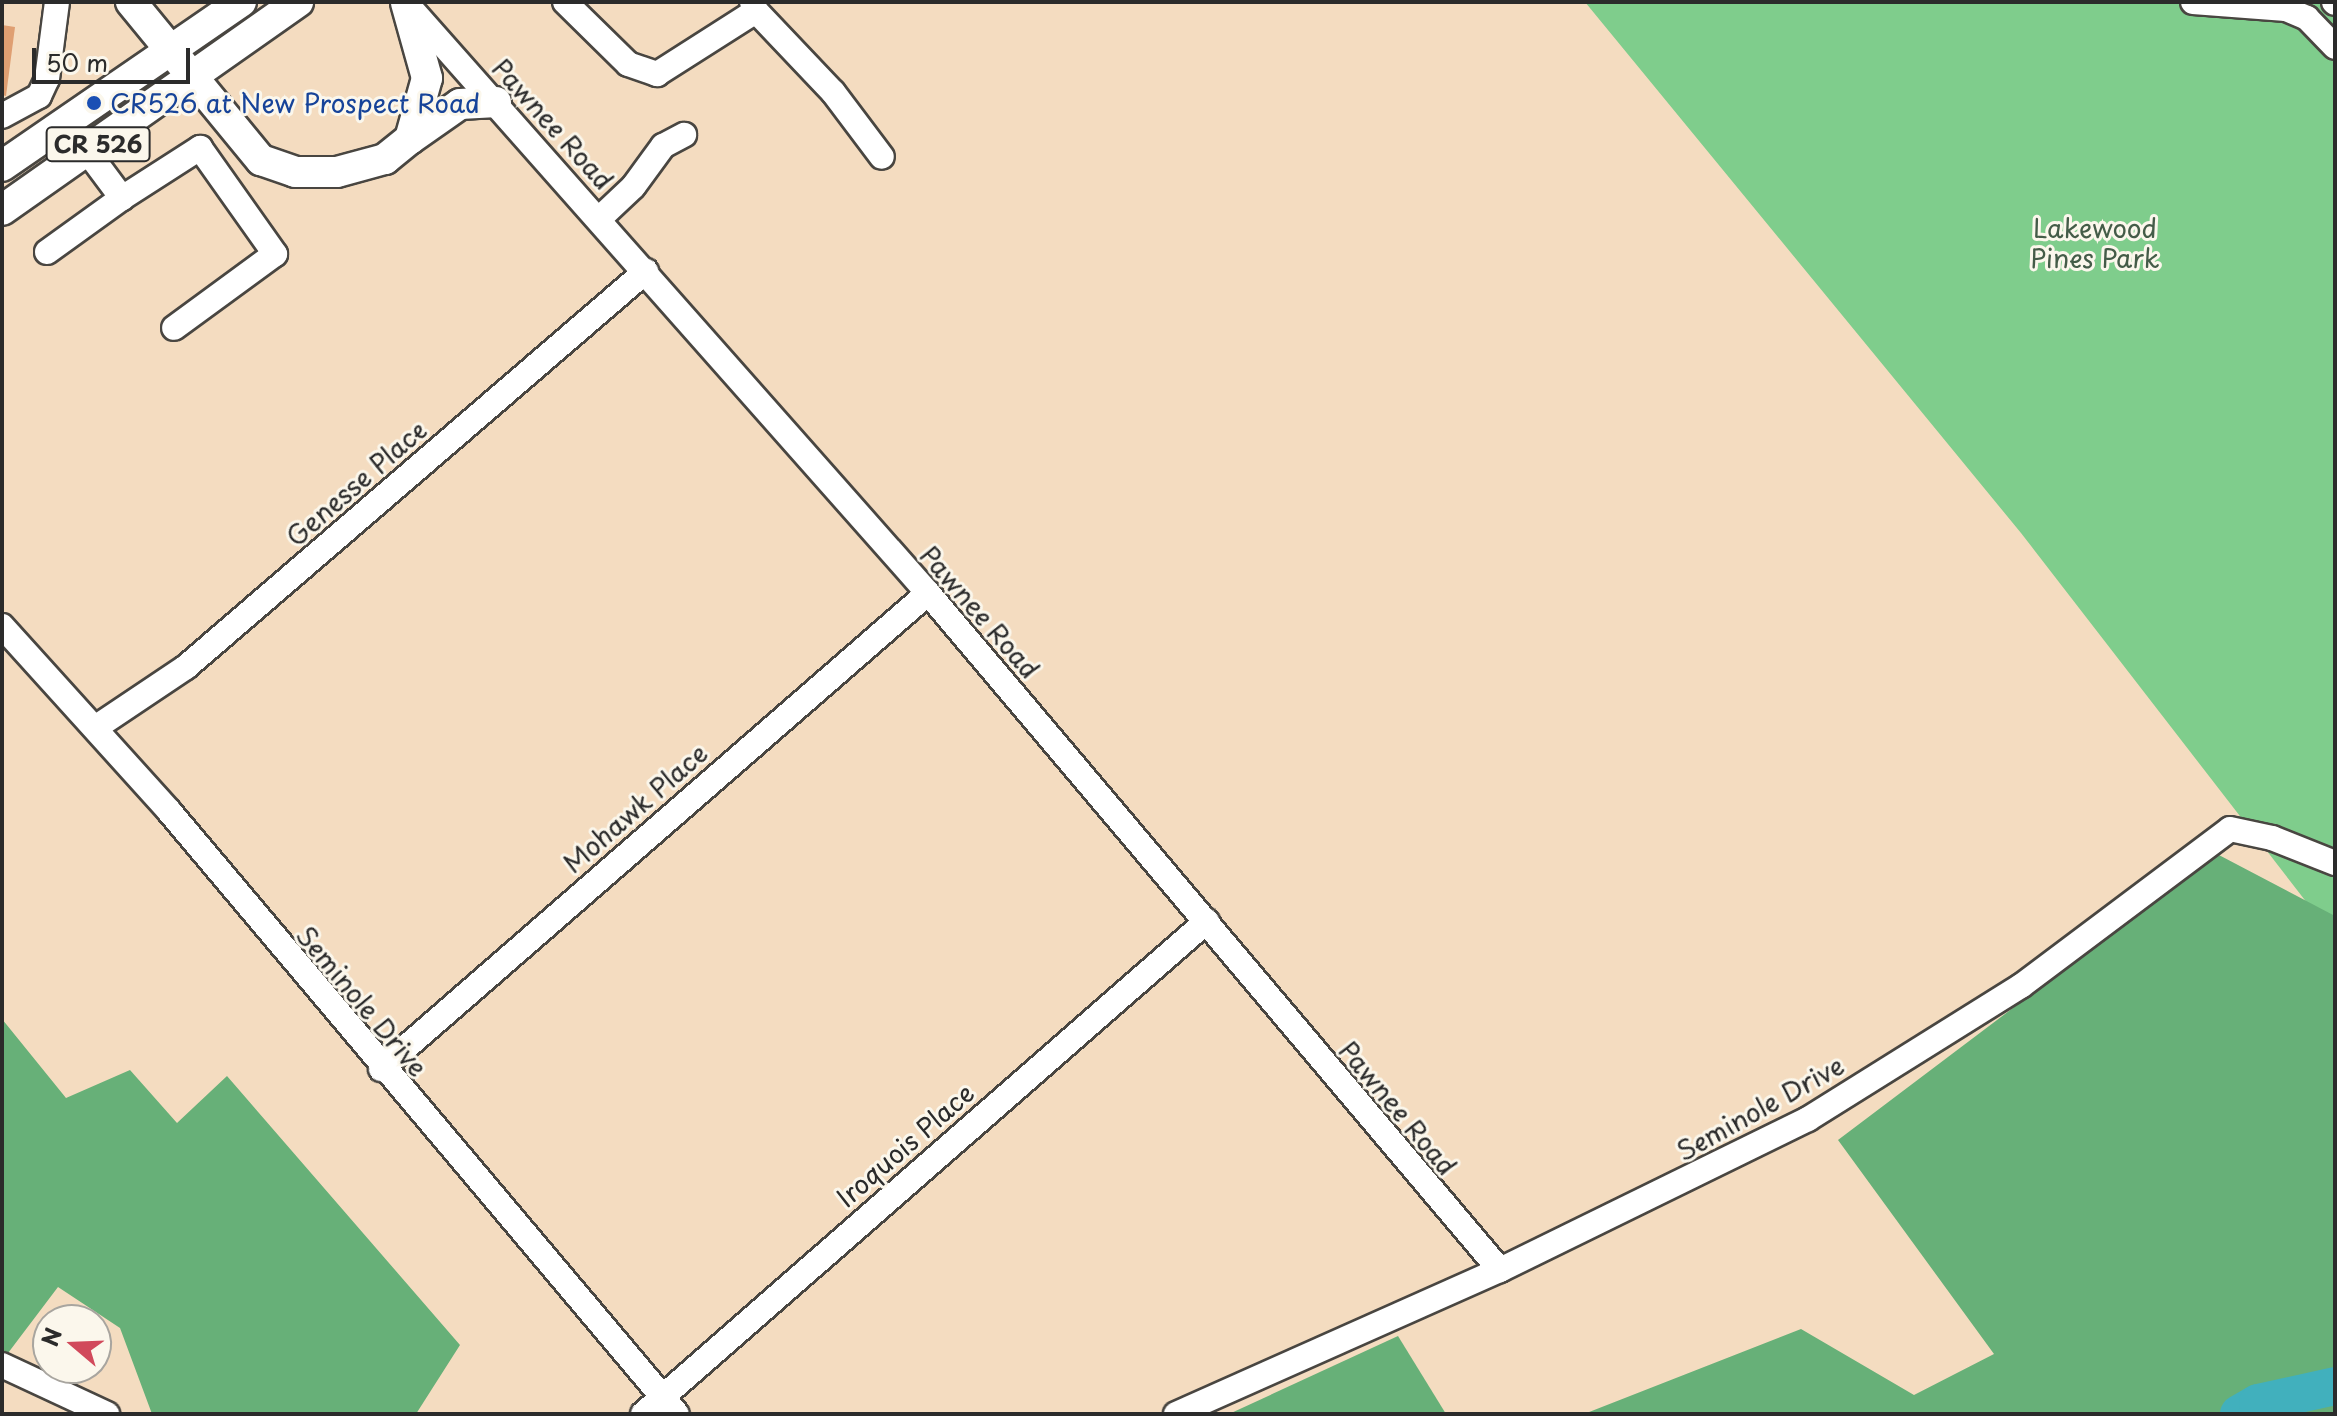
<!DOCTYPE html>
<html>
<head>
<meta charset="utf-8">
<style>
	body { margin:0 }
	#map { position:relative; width:2337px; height:1416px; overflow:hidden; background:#f4dcc0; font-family:"Playpen Sans",sans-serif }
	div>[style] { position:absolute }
	.green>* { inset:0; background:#7fcd8c }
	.forest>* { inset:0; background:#67b078 }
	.river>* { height:38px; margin:-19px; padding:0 19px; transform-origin:19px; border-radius:19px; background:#41b0bd }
	.building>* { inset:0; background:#df9f72 }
	.roads { filter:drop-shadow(2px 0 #494641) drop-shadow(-2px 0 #494641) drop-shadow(0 2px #494641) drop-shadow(0 -2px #494641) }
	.minor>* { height:24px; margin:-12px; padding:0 12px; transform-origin:12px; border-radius:12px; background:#fff }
	.major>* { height:30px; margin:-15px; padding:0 15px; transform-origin:15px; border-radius:15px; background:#fff }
	.dots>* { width:22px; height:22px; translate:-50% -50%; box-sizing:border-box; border:4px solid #fbf7ec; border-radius:50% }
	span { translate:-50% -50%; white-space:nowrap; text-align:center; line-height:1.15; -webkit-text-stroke:6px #fbf7ec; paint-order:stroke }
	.shield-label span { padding:2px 6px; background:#fbf7ec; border:2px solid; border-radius:6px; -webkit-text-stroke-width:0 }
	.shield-label { font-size:24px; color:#2b2b2b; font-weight:700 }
	.transit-label { font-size:26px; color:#164399 }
	.left { translate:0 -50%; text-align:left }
	.street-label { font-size:26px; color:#2b2b2b }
	.park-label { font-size:26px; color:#445c48 }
	.frame { position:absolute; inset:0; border:4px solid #2b2b2b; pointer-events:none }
	.north { position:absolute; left:32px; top:1304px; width:80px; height:80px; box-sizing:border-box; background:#fbf7ec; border:2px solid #a8a59f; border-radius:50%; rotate:289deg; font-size:22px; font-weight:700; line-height:32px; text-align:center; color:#2b2b2b }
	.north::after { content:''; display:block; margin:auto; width:28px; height:36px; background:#d1495b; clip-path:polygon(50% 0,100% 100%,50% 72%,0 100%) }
	.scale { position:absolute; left:32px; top:48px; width:158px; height:36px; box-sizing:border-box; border:4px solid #2b2b2b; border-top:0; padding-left:10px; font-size:24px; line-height:28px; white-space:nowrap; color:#2b2b2b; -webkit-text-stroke:6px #fbf7ec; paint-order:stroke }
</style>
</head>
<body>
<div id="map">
	<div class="green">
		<i style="clip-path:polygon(1585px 2px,2335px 2px,2335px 939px,2021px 533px)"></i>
	</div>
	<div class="forest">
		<i style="clip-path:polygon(2217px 854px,2335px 916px,2335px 1414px,1584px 1414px,1801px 1329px,1914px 1395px,1994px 1354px,1838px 1140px)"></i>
		<i style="clip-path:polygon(2px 1019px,66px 1098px,130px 1070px,177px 1123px,227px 1076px,460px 1345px,416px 1414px,152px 1414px,120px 1328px,58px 1287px,2px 1361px)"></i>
		<i style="clip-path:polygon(1398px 1336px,1446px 1414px,1229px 1414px)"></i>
	</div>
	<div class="river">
		<i style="left:2239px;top:1414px;width:22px;rotate:-30deg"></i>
		<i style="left:2258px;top:1403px;width:79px;rotate:-12.4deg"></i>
	</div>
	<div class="building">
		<i style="clip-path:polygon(2px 25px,15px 27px,6px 96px,2px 95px)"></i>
	</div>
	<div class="roads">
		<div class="minor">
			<i style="left:565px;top:2px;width:88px;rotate:44.5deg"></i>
			<i style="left:628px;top:64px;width:31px;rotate:19deg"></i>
			<i style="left:657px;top:74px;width:117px;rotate:-32.5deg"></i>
			<i style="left:756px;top:11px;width:10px;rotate:-114deg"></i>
			<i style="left:2193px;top:2px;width:93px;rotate:4.3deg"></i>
			<i style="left:2286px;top:9px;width:23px;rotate:23deg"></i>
			<i style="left:2307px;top:18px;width:40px;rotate:46deg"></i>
			<i style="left:2334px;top:2px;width:1px;rotate:45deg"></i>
			<i style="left:406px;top:3px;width:788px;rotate:48.5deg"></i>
			<i style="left:928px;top:593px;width:886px;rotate:49.81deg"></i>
			<i style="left:756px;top:11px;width:112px;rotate:46.5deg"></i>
			<i style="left:833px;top:92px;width:81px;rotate:53deg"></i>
			<i style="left:2px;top:116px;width:42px;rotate:-28.4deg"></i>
			<i style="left:39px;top:96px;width:19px;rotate:-65deg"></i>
			<i style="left:47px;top:79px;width:78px;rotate:-82.6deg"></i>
			<i style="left:87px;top:151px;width:59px;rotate:53.3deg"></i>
			<i style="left:122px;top:198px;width:93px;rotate:-32.7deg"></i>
			<i style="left:200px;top:148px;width:130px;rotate:54.7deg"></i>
			<i style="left:275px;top:254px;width:125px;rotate:143.8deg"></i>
			<i style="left:599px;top:219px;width:47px;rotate:-43.3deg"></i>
			<i style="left:633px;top:187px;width:51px;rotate:-53.8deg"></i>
			<i style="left:663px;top:146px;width:24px;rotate:-28deg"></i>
			<i style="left:47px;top:252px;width:92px;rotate:-35.8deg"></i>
			<i style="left:2px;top:626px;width:249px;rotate:47.9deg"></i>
			<i style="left:169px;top:811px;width:788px;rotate:49.89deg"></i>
			<i style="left:95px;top:728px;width:110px;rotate:-33.8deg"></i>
			<i style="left:186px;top:667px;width:607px;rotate:-40.72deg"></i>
			<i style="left:381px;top:1069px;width:725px;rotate:-41.03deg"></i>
			<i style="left:2px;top:1365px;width:116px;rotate:25deg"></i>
			<i style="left:643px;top:1414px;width:749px;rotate:-41.16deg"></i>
			<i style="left:1176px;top:1414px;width:355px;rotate:-24deg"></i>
			<i style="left:1500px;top:1270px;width:343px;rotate:-26.1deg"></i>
			<i style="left:1808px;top:1119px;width:251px;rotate:-32deg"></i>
			<i style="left:2021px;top:986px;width:261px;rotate:-36.9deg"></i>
			<i style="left:2230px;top:829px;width:43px;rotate:12.1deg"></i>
			<i style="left:2272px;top:838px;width:68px;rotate:21.6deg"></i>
		</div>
		<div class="major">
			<i style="left:131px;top:2px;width:205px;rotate:50.6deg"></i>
			<i style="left:261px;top:160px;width:36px;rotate:19deg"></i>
			<i style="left:295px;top:172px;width:42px"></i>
			<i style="left:337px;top:172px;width:50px;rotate:-15.2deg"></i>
			<i style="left:385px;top:159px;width:32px;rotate:-39deg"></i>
			<i style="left:410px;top:139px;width:63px;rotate:-74.4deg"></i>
			<i style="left:427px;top:78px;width:78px;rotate:-105.6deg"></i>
			<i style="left:410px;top:139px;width:61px;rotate:-35deg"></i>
			<i style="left:460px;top:104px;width:36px;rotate:-3deg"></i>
			<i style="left:2px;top:166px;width:290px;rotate:-34.5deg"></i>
			<i style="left:2px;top:210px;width:362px;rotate:-35.1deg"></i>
		</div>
	</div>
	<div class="dots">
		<i style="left:94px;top:103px;background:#1a4fb4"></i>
	</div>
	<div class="shield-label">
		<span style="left:98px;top:144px">CR 526</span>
	</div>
	<div class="transit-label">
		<span class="left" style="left:110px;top:103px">CR526 at New Prospect Road</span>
	</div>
	<div class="street-label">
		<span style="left:553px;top:124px;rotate:48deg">Pawnee Road</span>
		<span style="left:356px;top:483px;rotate:-41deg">Genesse Place</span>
		<span style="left:980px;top:612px;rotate:49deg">Pawnee Road</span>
		<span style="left:635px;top:808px;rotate:-41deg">Mohawk Place</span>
		<span style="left:362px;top:1001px;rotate:50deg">Seminole Drive</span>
		<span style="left:1398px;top:1108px;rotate:50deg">Pawnee Road</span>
		<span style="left:1760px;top:1108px;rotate:-29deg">Seminole Drive</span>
		<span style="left:905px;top:1145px;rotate:-41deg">Iroquois Place</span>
	</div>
	<div class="park-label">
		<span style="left:2095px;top:243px">Lakewood<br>Pines Park</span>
	</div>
	<div class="frame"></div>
	<div class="north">N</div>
	<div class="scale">50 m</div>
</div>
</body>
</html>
